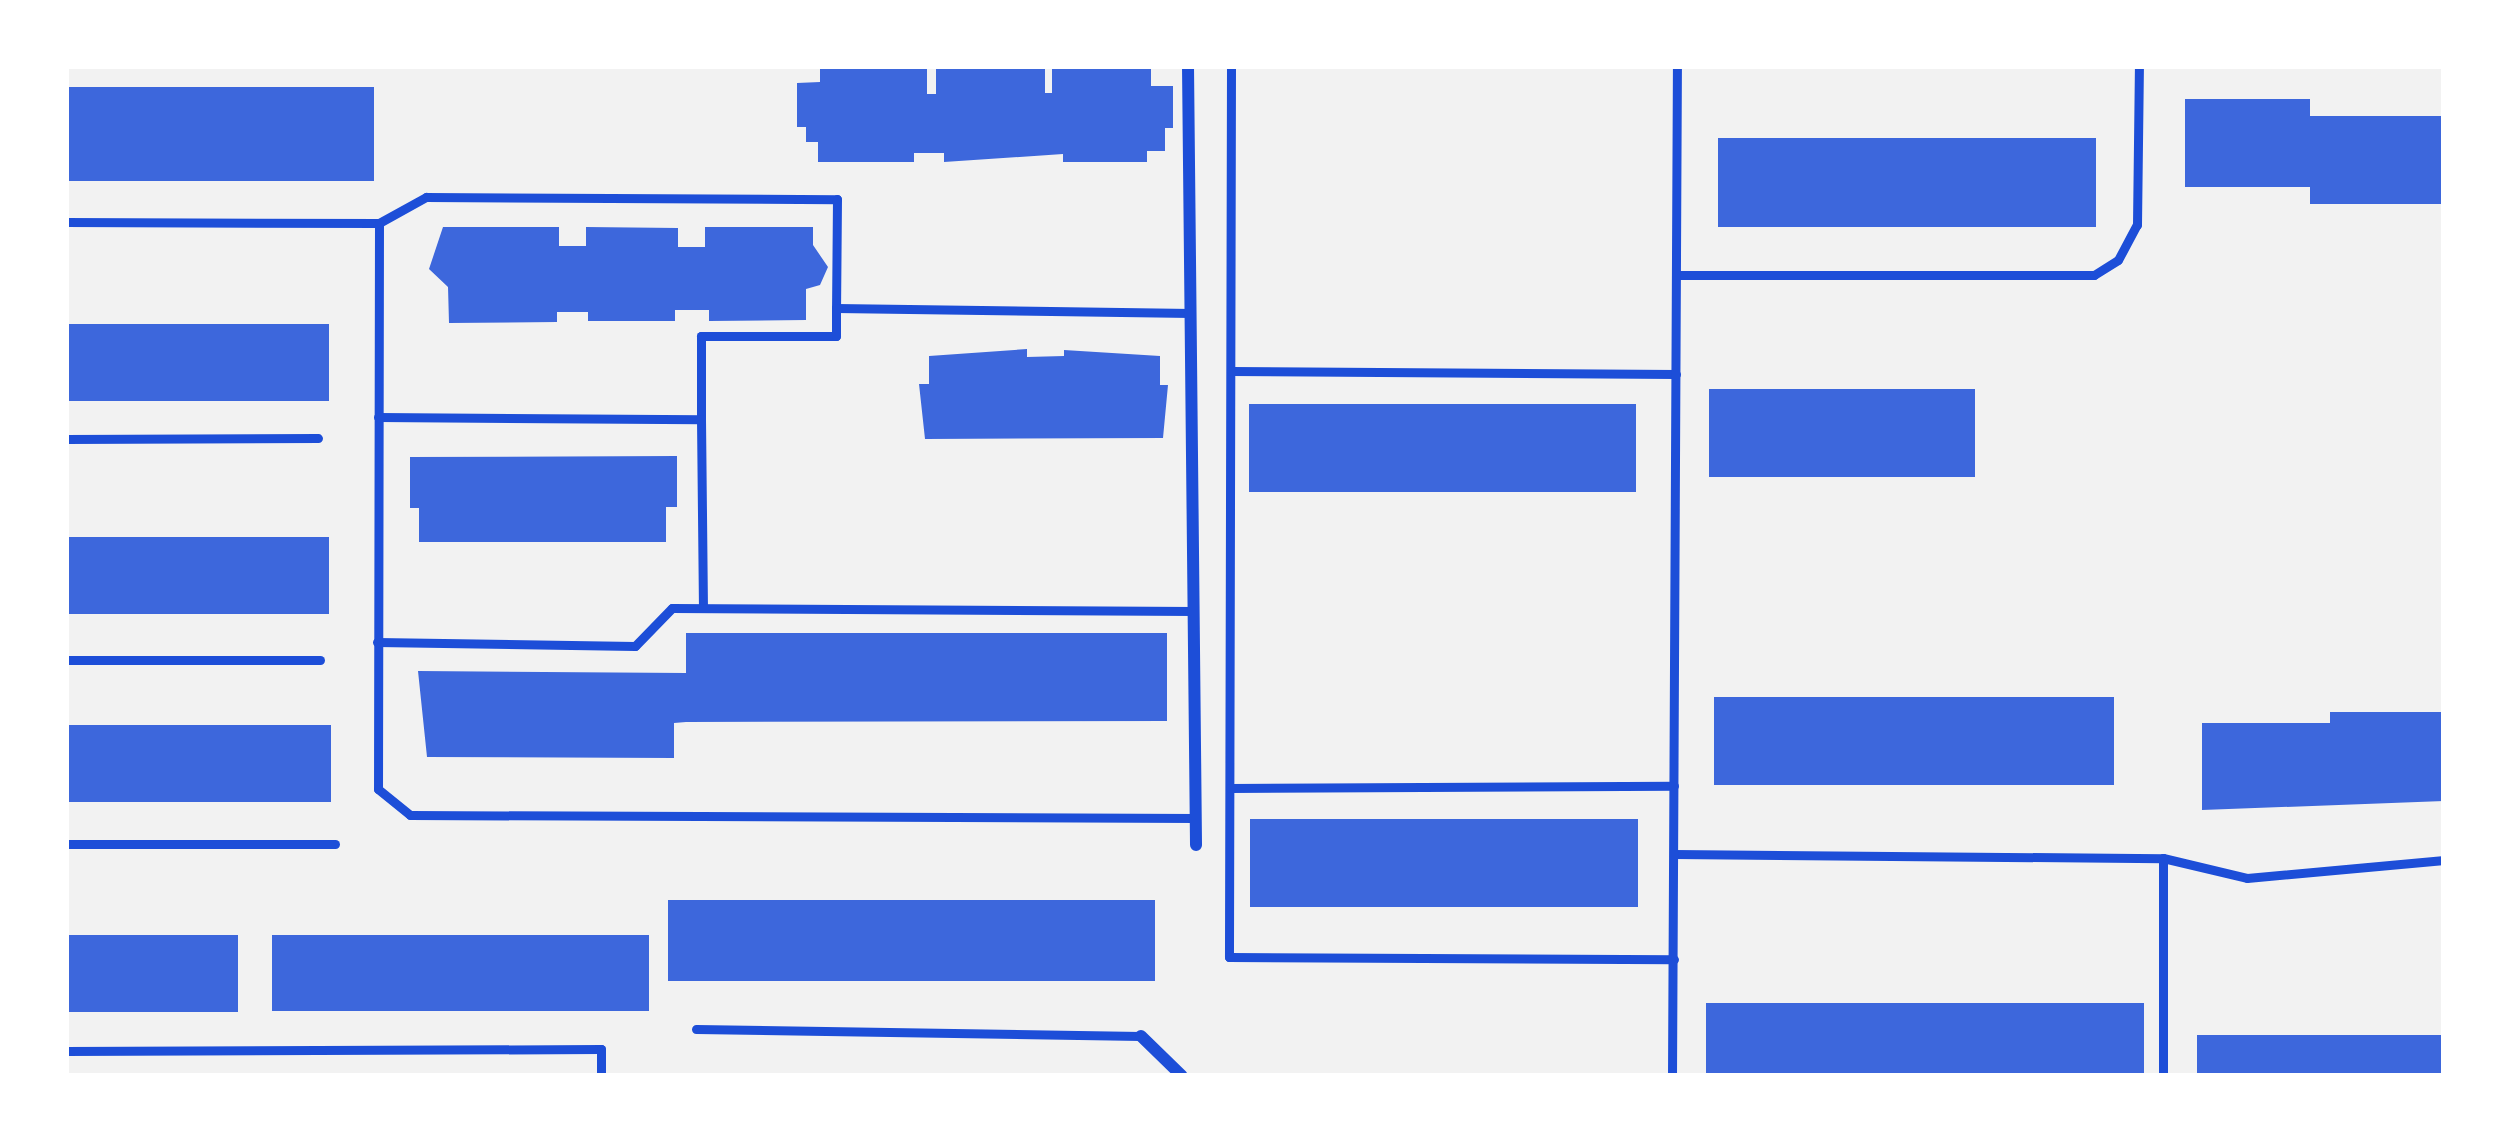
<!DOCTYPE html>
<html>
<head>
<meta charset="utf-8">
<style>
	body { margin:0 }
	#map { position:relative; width:2510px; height:1142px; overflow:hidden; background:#f2f2f2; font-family:"Noto Serif",serif }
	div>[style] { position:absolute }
	.building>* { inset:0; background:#3d67dc; transform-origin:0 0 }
	.service>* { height:9px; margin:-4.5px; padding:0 4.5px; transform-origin:4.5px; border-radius:4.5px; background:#1d4ed8 }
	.minor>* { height:12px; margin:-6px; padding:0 6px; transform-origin:6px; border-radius:6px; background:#1d4ed8 }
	span { translate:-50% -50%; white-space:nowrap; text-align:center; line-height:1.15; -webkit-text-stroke:12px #fff; paint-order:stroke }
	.frame { position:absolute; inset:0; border:69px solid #fff; pointer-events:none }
</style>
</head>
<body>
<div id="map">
	<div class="building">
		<i style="clip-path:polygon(820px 66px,927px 66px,927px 94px,936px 94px,936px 67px,1045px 67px,1045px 93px,1052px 93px,1052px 66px,1151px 66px,1151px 86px,1173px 86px,1173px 128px,1165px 128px,1165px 151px,1147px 151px,1147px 162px,1063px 162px,1063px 154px,944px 162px,944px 153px,914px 153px,914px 162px,818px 162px,818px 142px,806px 142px,806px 127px,797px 127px,797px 83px,820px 82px)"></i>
		<i style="left:66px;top:87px;width:308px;height:94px"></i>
		<i style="clip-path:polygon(2185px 99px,2310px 99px,2310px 116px,2444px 116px,2444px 204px,2310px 204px,2310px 187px,2185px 187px)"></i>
		<i style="left:1718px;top:138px;width:378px;height:89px"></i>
		<i style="clip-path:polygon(443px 227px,559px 227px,559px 246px,586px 246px,586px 227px,678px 228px,678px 247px,705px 247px,705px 227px,813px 227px,813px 245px,828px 267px,820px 285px,806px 289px,806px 320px,709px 321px,709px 310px,675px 310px,675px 321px,588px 321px,588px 312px,557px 312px,557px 322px,449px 323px,448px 287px,429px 269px)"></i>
		<i style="left:66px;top:324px;width:263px;height:77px"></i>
		<i style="clip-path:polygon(1027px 349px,1027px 357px,1064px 356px,1064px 350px,1160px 356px,1160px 385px,1168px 385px,1163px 438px,925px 439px,919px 384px,929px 384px,929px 356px)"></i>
		<i style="left:1709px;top:389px;width:266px;height:88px"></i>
		<i style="left:1249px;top:404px;width:387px;height:88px"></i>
		<i style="clip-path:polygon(677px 456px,677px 507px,666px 507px,666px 542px,419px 542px,419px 508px,410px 508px,410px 457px)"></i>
		<i style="left:329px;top:537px;width:77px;height:263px;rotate:90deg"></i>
		<i style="clip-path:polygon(686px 633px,1167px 633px,1167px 721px,686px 722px,674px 723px,674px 758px,427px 757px,418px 671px,686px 673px)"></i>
		<i style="left:1714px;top:697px;width:400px;height:88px"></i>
		<i style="clip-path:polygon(2330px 712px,2444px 712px,2444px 801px,2202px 810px,2202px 723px,2330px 723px)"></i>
		<i style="left:331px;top:725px;width:77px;height:265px;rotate:90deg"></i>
		<i style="left:1250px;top:819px;width:388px;height:88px"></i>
		<i style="left:668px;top:900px;width:487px;height:81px"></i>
		<i style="left:66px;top:935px;width:172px;height:77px"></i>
		<i style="left:272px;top:935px;width:377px;height:76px"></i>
		<i style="left:2144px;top:1003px;width:73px;height:438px;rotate:90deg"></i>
		<i style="left:2197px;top:1035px;width:247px;height:41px"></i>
	</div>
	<div class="service">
		<i style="left:1231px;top:66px;width:891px;rotate:90.13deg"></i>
		<i style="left:1229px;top:957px;width:445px;rotate:0.3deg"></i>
		<i style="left:66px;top:222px;width:313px;rotate:0.2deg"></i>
		<i style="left:379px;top:223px;width:566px;rotate:90.1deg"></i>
		<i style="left:378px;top:789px;width:41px;rotate:39.1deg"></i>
		<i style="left:410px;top:815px;width:786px;rotate:0.22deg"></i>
		<i style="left:379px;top:223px;width:54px;rotate:-29deg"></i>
		<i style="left:426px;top:197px;width:411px;rotate:0.3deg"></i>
		<i style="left:837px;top:199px;width:109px;rotate:90.5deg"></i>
		<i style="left:836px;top:308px;width:355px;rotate:0.8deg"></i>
		<i style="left:1677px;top:275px;width:417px"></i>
		<i style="left:2094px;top:275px;width:28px;rotate:-32deg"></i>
		<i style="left:2118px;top:260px;width:40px;rotate:-62deg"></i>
		<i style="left:2137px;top:225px;width:159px;rotate:-89.3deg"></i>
		<i style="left:1231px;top:371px;width:445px;rotate:0.4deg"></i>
		<i style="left:378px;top:417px;width:323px;rotate:0.4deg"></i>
		<i style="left:701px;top:419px;width:83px;rotate:-90deg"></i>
		<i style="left:701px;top:336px;width:135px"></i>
		<i style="left:836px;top:336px;width:28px;rotate:-90deg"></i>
		<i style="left:701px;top:419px;width:189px;rotate:89.4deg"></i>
		<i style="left:66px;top:439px;width:252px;rotate:-0.2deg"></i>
		<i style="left:377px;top:642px;width:258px;rotate:0.9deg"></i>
		<i style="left:635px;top:646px;width:53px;rotate:-45.8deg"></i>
		<i style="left:672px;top:608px;width:522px;rotate:0.33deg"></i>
		<i style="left:66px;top:660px;width:254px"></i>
		<i style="left:1230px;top:788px;width:444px;rotate:-0.3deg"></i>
		<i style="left:66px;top:844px;width:269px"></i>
		<i style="left:1674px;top:854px;width:489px;rotate:0.5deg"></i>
		<i style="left:2163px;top:858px;width:86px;rotate:13.4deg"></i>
		<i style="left:2247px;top:878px;width:198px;rotate:-5.2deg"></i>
		<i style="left:2163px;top:858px;width:218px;rotate:90deg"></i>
		<i style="left:696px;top:1029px;width:445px;rotate:0.9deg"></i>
		<i style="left:66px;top:1051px;width:535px;rotate:-0.21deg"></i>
		<i style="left:601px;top:1049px;width:27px;rotate:90deg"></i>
		<i style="left:1672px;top:1076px;width:1010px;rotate:-89.72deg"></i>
	</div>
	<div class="minor">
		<i style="left:1188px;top:66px;width:779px;rotate:89.41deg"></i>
		<i style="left:1141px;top:1036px;width:57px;rotate:44.3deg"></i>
	</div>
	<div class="frame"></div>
</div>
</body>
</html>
